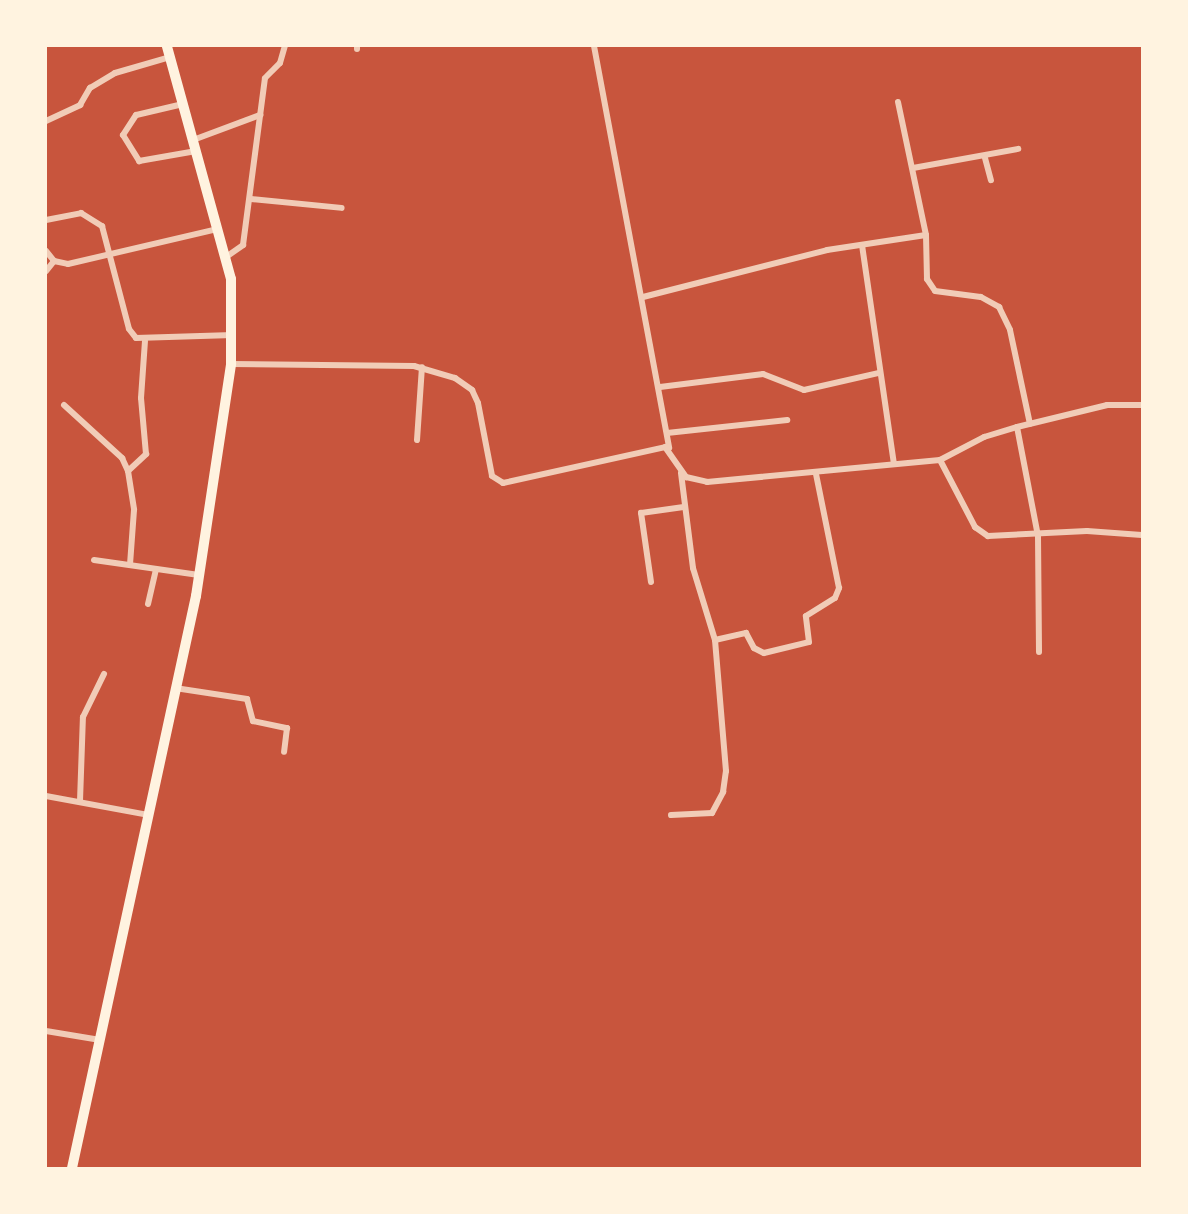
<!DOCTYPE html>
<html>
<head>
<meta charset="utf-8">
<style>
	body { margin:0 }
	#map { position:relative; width:1188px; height:1214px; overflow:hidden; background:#c8553d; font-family:"DM Sans",sans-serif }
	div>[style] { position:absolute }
	.minor>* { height:6px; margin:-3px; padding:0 3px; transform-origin:3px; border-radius:3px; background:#f1ccb7 }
	.primary>* { height:10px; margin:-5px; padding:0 5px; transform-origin:5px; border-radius:5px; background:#fff3e0 }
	span { translate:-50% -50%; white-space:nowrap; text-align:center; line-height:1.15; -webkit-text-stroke:6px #fff3e0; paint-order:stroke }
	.frame { position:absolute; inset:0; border:47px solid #fff3e0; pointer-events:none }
</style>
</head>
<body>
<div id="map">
	<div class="minor">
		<i style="left:357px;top:46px;width:3px;rotate:90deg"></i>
		<i style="left:594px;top:46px;width:409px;rotate:79.4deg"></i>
		<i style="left:898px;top:102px;width:136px;rotate:78.1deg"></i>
		<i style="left:926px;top:235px;width:44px;rotate:88.7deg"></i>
		<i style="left:927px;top:279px;width:14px;rotate:56deg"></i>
		<i style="left:935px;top:291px;width:46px;rotate:7.4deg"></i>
		<i style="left:981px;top:297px;width:21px;rotate:29deg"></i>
		<i style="left:999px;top:307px;width:25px;rotate:64deg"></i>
		<i style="left:1010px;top:330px;width:96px;rotate:78deg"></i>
		<i style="left:183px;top:104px;width:48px;rotate:166.8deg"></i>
		<i style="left:136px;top:115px;width:24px;rotate:123deg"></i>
		<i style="left:123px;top:135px;width:31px;rotate:58deg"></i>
		<i style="left:139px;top:161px;width:58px;rotate:-10deg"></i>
		<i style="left:46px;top:121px;width:38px;rotate:-25deg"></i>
		<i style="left:80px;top:105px;width:20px;rotate:-60deg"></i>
		<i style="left:90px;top:88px;width:29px;rotate:-31deg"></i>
		<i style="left:115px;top:73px;width:57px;rotate:-16.2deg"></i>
		<i style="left:193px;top:140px;width:72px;rotate:-20.5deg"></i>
		<i style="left:985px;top:158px;width:23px;rotate:75deg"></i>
		<i style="left:913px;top:168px;width:107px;rotate:-10.3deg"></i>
		<i style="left:251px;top:199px;width:91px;rotate:5.6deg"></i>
		<i style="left:46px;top:220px;width:36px;rotate:-11deg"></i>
		<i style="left:81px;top:213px;width:25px;rotate:32deg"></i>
		<i style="left:102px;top:226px;width:106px;rotate:75.3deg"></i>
		<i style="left:129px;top:329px;width:11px;rotate:52deg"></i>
		<i style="left:136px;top:338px;width:97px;rotate:-1.8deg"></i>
		<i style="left:862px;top:245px;width:221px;rotate:81.7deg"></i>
		<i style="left:46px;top:251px;width:13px;rotate:51deg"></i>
		<i style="left:54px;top:261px;width:14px;rotate:12deg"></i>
		<i style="left:68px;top:264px;width:153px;rotate:-13.2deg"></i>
		<i style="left:226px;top:257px;width:21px;rotate:-35deg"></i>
		<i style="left:243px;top:245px;width:168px;rotate:-82.5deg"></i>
		<i style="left:265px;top:78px;width:21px;rotate:-45deg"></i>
		<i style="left:280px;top:63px;width:18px;rotate:-74deg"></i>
		<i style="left:46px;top:271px;width:13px;rotate:-51deg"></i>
		<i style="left:643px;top:297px;width:190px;rotate:-14.3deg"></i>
		<i style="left:827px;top:250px;width:100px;rotate:-8.6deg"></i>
		<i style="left:231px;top:364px;width:183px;rotate:0.6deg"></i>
		<i style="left:414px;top:366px;width:43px;rotate:16.3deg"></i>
		<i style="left:455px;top:378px;width:21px;rotate:35deg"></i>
		<i style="left:472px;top:390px;width:14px;rotate:65deg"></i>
		<i style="left:478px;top:403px;width:74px;rotate:79.1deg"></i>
		<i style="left:492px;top:476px;width:13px;rotate:32deg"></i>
		<i style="left:503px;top:483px;width:166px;rotate:-12.5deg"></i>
		<i style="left:665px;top:447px;width:37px;rotate:55deg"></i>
		<i style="left:686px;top:477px;width:22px;rotate:13deg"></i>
		<i style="left:707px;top:482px;width:234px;rotate:-5.4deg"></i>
		<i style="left:940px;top:460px;width:50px;rotate:-27.6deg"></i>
		<i style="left:984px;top:437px;width:34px;rotate:-17deg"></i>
		<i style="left:1017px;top:427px;width:93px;rotate:-13.7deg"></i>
		<i style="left:1107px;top:405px;width:35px"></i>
		<i style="left:660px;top:387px;width:104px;rotate:-7.2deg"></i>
		<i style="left:763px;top:374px;width:44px;rotate:21.3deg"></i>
		<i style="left:804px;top:390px;width:77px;rotate:-12.8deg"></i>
		<i style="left:64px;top:405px;width:79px;rotate:42.4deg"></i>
		<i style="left:122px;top:458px;width:14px;rotate:65deg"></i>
		<i style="left:128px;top:471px;width:39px;rotate:81deg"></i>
		<i style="left:134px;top:510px;width:55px;rotate:94.2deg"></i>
		<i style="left:1017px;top:427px;width:111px;rotate:79.1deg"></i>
		<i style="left:1038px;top:536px;width:116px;rotate:89.5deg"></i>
		<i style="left:667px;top:433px;width:121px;rotate:-6.2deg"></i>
		<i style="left:417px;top:440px;width:73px;rotate:-86.1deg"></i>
		<i style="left:940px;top:460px;width:76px;rotate:62.4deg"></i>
		<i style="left:975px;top:527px;width:16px;rotate:35deg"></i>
		<i style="left:988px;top:536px;width:99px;rotate:-2.9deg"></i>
		<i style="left:1087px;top:531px;width:55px;rotate:4.2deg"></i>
		<i style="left:128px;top:471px;width:25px;rotate:-43deg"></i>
		<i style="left:146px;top:454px;width:56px;rotate:-95.1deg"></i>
		<i style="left:141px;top:398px;width:57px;rotate:-86deg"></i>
		<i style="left:94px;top:560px;width:106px;rotate:8.1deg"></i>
		<i style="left:651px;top:582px;width:70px;rotate:-98.2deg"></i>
		<i style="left:641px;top:513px;width:43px;rotate:-7.9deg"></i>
		<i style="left:148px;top:604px;width:35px;rotate:-77deg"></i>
		<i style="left:715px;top:640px;width:32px;rotate:-13deg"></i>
		<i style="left:746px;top:633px;width:17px;rotate:62deg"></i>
		<i style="left:754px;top:648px;width:11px;rotate:27deg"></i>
		<i style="left:764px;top:653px;width:46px;rotate:-13.7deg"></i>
		<i style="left:809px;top:642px;width:26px;rotate:-97deg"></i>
		<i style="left:806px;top:616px;width:34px;rotate:-32deg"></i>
		<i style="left:835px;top:598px;width:11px;rotate:-68deg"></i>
		<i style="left:839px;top:588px;width:116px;rotate:-101.4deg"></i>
		<i style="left:175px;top:688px;width:73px;rotate:8.7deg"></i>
		<i style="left:247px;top:699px;width:23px;rotate:75deg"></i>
		<i style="left:253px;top:721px;width:35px;rotate:12deg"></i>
		<i style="left:287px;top:728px;width:24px;rotate:97deg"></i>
		<i style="left:46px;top:796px;width:105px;rotate:10.5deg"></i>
		<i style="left:80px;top:801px;width:84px;rotate:-88deg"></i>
		<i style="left:83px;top:717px;width:48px;rotate:-64deg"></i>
		<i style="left:671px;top:815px;width:41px;rotate:-2.8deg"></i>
		<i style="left:712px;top:813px;width:24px;rotate:-62deg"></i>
		<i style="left:723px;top:792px;width:21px;rotate:-82deg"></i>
		<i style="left:726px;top:771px;width:131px;rotate:-94.8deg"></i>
		<i style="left:715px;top:640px;width:75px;rotate:-107deg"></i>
		<i style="left:693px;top:568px;width:96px;rotate:-97.2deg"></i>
		<i style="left:46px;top:1031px;width:55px;rotate:9.5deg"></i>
	</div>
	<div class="primary">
		<i style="left:72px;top:1168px;width:585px;rotate:-77.77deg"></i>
		<i style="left:196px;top:596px;width:235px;rotate:-81.4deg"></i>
		<i style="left:231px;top:364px;width:85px;rotate:-90deg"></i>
		<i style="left:231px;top:279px;width:242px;rotate:-105.4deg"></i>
	</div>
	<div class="frame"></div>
</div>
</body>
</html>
